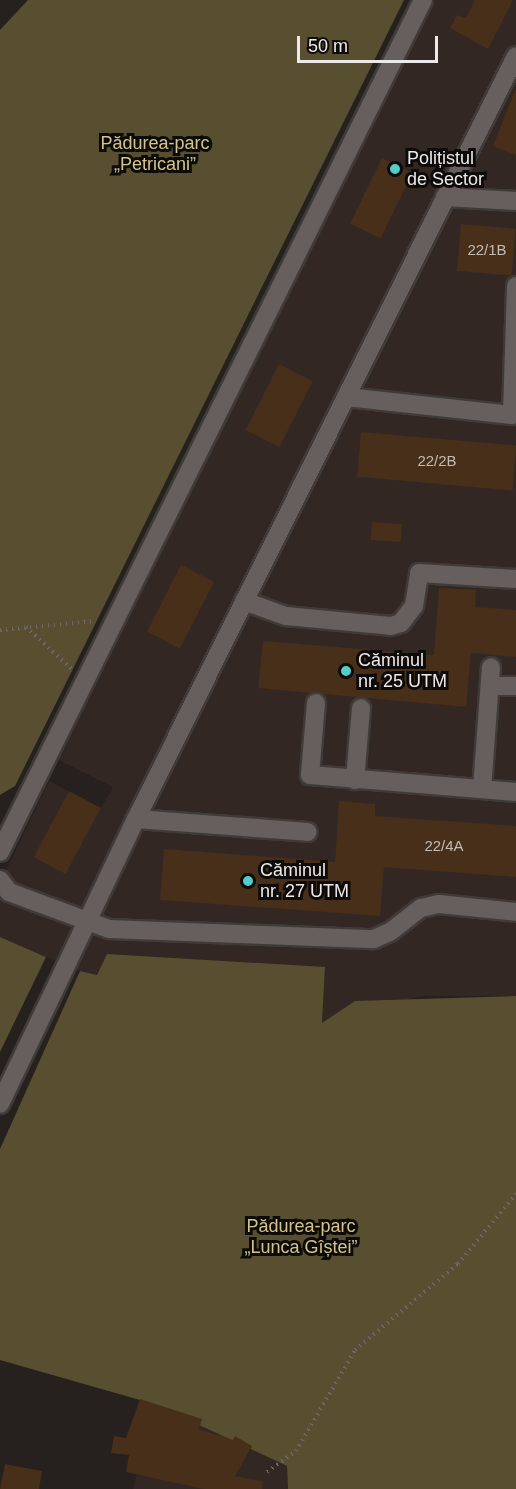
<!DOCTYPE html>
<html>
<head>
<meta charset="utf-8">
<style>
	body { margin:0 }
	#map { position:relative; width:516px; height:1489px; overflow:hidden; background:#26201e; font-family:Arial,sans-serif }
	div>[style] { position:absolute }
	.built>* { inset:0; background:#332724 }
	.forest>* { inset:0; background:#574f2f }
	.building>* { inset:0; background:#472f19; transform-origin:0 0 }
	.path>* { height:4px; margin-top:-2px; transform-origin:0; background:repeating-linear-gradient(90deg,#6d6866 0 1.5px,transparent 0 6px) }
	.roads { filter:drop-shadow(2px 0 #403b39) drop-shadow(-2px 0 #403b39) drop-shadow(0 2px #403b39) drop-shadow(0 -2px #403b39) }
	.minor>* { height:18px; margin:-9px; padding:0 9px; transform-origin:9px; border-radius:9px; background:#665f5d }
	.dots>* { width:16px; height:16px; translate:-50% -50%; box-sizing:border-box; border:3px solid #0d0a0a; border-radius:50% }
	span { translate:-50% -50%; white-space:nowrap; text-align:center; line-height:1.15; -webkit-text-stroke:6px #0d0a0a; paint-order:stroke }
	.number-label { font-size:15px; color:#c4bab4 }
	.number-label span { -webkit-text-stroke-width:0 }
	.park-label { font-size:18px; color:#d4c489 }
	.poi-label { font-size:18px; color:#ede9e8 }
	.left { translate:0 -50%; text-align:left }
	.scale { position:absolute; left:297px; top:36px; width:141px; height:27px; box-sizing:border-box; border:3px solid #ede9e8; border-top:0; padding-left:8px; font-size:18px; line-height:21px; white-space:nowrap; color:#ede9e8; -webkit-text-stroke:4px #0d0a0a; paint-order:stroke }
</style>
</head>
<body>
<div id="map">
	<div class="built">
		<i style="clip-path:polygon(434px 0,516px 0,516px 996px,421px 996px,322px 1024px,325px 968px,107px 954px,97px 975px,80px 971px,0 937px,0 883px,49px 781px,101px 808px,113px 787px,59px 760px)"></i>
		<i style="clip-path:polygon(154px 1404px,287px 1466px,288px 1489px,133px 1489px)"></i>
	</div>
	<div class="forest">
		<i style="clip-path:polygon(28px 0,404px 0,15px 786px,0 795px,0 30px)"></i>
		<i style="clip-path:polygon(0 937px,46px 957px,0 1052px)"></i>
		<i style="clip-path:polygon(107px 954px,325px 967px,322px 1023px,355px 1001px,516px 996px,516px 1489px,288px 1489px,287px 1466px,154px 1404px,0 1360px,0 1149px,80px 971px,97px 975px)"></i>
	</div>
	<div class="building">
		<i style="clip-path:polygon(475px 0,513px 0,488px 49px,450px 28px,457px 15px,466px 18px)"></i>
		<i style="clip-path:polygon(515px 90px,516px 90px,516px 155px,493px 146px)"></i>
		<i style="left:382px;top:158px;width:34px;height:73px;rotate:26deg"></i>
		<i style="left:461px;top:224px;width:55px;height:47px;rotate:5deg"></i>
		<i style="left:279px;top:364px;width:38px;height:74px;rotate:27deg"></i>
		<i style="left:361px;top:432px;width:156px;height:45px;rotate:5deg"></i>
		<i style="left:372px;top:522px;width:30px;height:18px;rotate:4deg"></i>
		<i style="left:181px;top:565px;width:37px;height:75px;rotate:27deg"></i>
		<i style="clip-path:polygon(439px 588px,476px 590px,475px 607px,516px 610px,516px 657px,471px 653px,466px 707px,258px 688px,263px 641px,434px 655px)"></i>
		<i style="left:69px;top:791px;width:36px;height:75px;rotate:28deg"></i>
		<i style="clip-path:polygon(339px 801px,375px 804px,375px 816px,516px 826px,516px 877px,384px 867px,380px 916px,160px 900px,164px 849px,335px 862px)"></i>
		<i style="clip-path:polygon(140px 1399px,202px 1419px,199px 1429px,233px 1440px,235px 1436px,252px 1446px,235px 1476px,263px 1481px,262px 1489px,204px 1489px,126px 1472px,129px 1455px,111px 1453px,114px 1436px,126px 1438px)"></i>
		<i style="clip-path:polygon(5px 1464px,42px 1471px,39px 1489px,0 1489px)"></i>
	</div>
	<div class="path">
		<i style="left:26px;top:627px;width:64px;rotate:42.5deg"></i>
		<i style="left:0;top:630px;width:95px;rotate:-5.4deg"></i>
		<i style="left:267px;top:1472px;width:36px;rotate:-36deg"></i>
		<i style="left:296px;top:1451px;width:117px;rotate:-59.7deg"></i>
		<i style="left:355px;top:1350px;width:134px;rotate:-39.9deg"></i>
		<i style="left:458px;top:1264px;width:91px;rotate:-50.4deg"></i>
	</div>
	<div class="roads">
		<div class="minor">
			<i style="left:445px;top:197px;width:71px;rotate:3.2deg"></i>
			<i style="left:346px;top:397px;width:167px;rotate:6.2deg"></i>
			<i style="left:512px;top:415px;width:129px;rotate:-88.2deg"></i>
			<i style="left:244px;top:601px;width:45px;rotate:19.7deg"></i>
			<i style="left:286px;top:616px;width:105px;rotate:5.4deg"></i>
			<i style="left:391px;top:626px;width:10px;rotate:-17deg"></i>
			<i style="left:401px;top:623px;width:21px;rotate:-53deg"></i>
			<i style="left:414px;top:606px;width:33px;rotate:-81deg"></i>
			<i style="left:419px;top:573px;width:97px;rotate:3.5deg"></i>
			<i style="left:490px;top:686px;width:26px"></i>
			<i style="left:316px;top:703px;width:72px;rotate:94.8deg"></i>
			<i style="left:310px;top:775px;width:207px;rotate:4.7deg"></i>
			<i style="left:355px;top:780px;width:72px;rotate:-85.2deg"></i>
			<i style="left:482px;top:789px;width:122px;rotate:-85.8deg"></i>
			<i style="left:136px;top:819px;width:172px;rotate:4.3deg"></i>
			<i style="left:0;top:852px;width:951px;rotate:-63.6deg"></i>
			<i style="left:0;top:880px;width:15px;rotate:53deg"></i>
			<i style="left:9px;top:892px;width:107px;rotate:20.3deg"></i>
			<i style="left:109px;top:929px;width:265px;rotate:2.2deg"></i>
			<i style="left:374px;top:939px;width:17px;rotate:-24deg"></i>
			<i style="left:390px;top:932px;width:39px;rotate:-38deg"></i>
			<i style="left:421px;top:908px;width:18px;rotate:-13deg"></i>
			<i style="left:439px;top:904px;width:77px;rotate:5.9deg"></i>
			<i style="left:0;top:1104px;width:316px;rotate:-64.5deg"></i>
			<i style="left:136px;top:819px;width:852px;rotate:-63.53deg"></i>
		</div>
	</div>
	<div class="dots">
		<i style="left:395px;top:169px;background:#54cdc7"></i>
		<i style="left:346px;top:671px;background:#54cdc7"></i>
		<i style="left:248px;top:881px;background:#54cdc7"></i>
	</div>
	<div class="number-label">
		<span style="left:487px;top:250px">22/1B</span>
		<span style="left:437px;top:461px">22/2B</span>
		<span style="left:444px;top:846px">22/4A</span>
	</div>
	<div class="park-label">
		<span style="left:155px;top:154px">Pădurea-parc<br>„Petricani”</span>
		<span style="left:301px;top:1237px">Pădurea-parc<br>„Lunca Gîștei”</span>
	</div>
	<div class="poi-label">
		<span class="left" style="left:407px;top:169px">Polițistul<br>de Sector</span>
		<span class="left" style="left:358px;top:671px">Căminul<br>nr. 25 UTM</span>
		<span class="left" style="left:260px;top:881px">Căminul<br>nr. 27 UTM</span>
	</div>
	<div class="scale">50 m</div>
</div>
</body>
</html>
